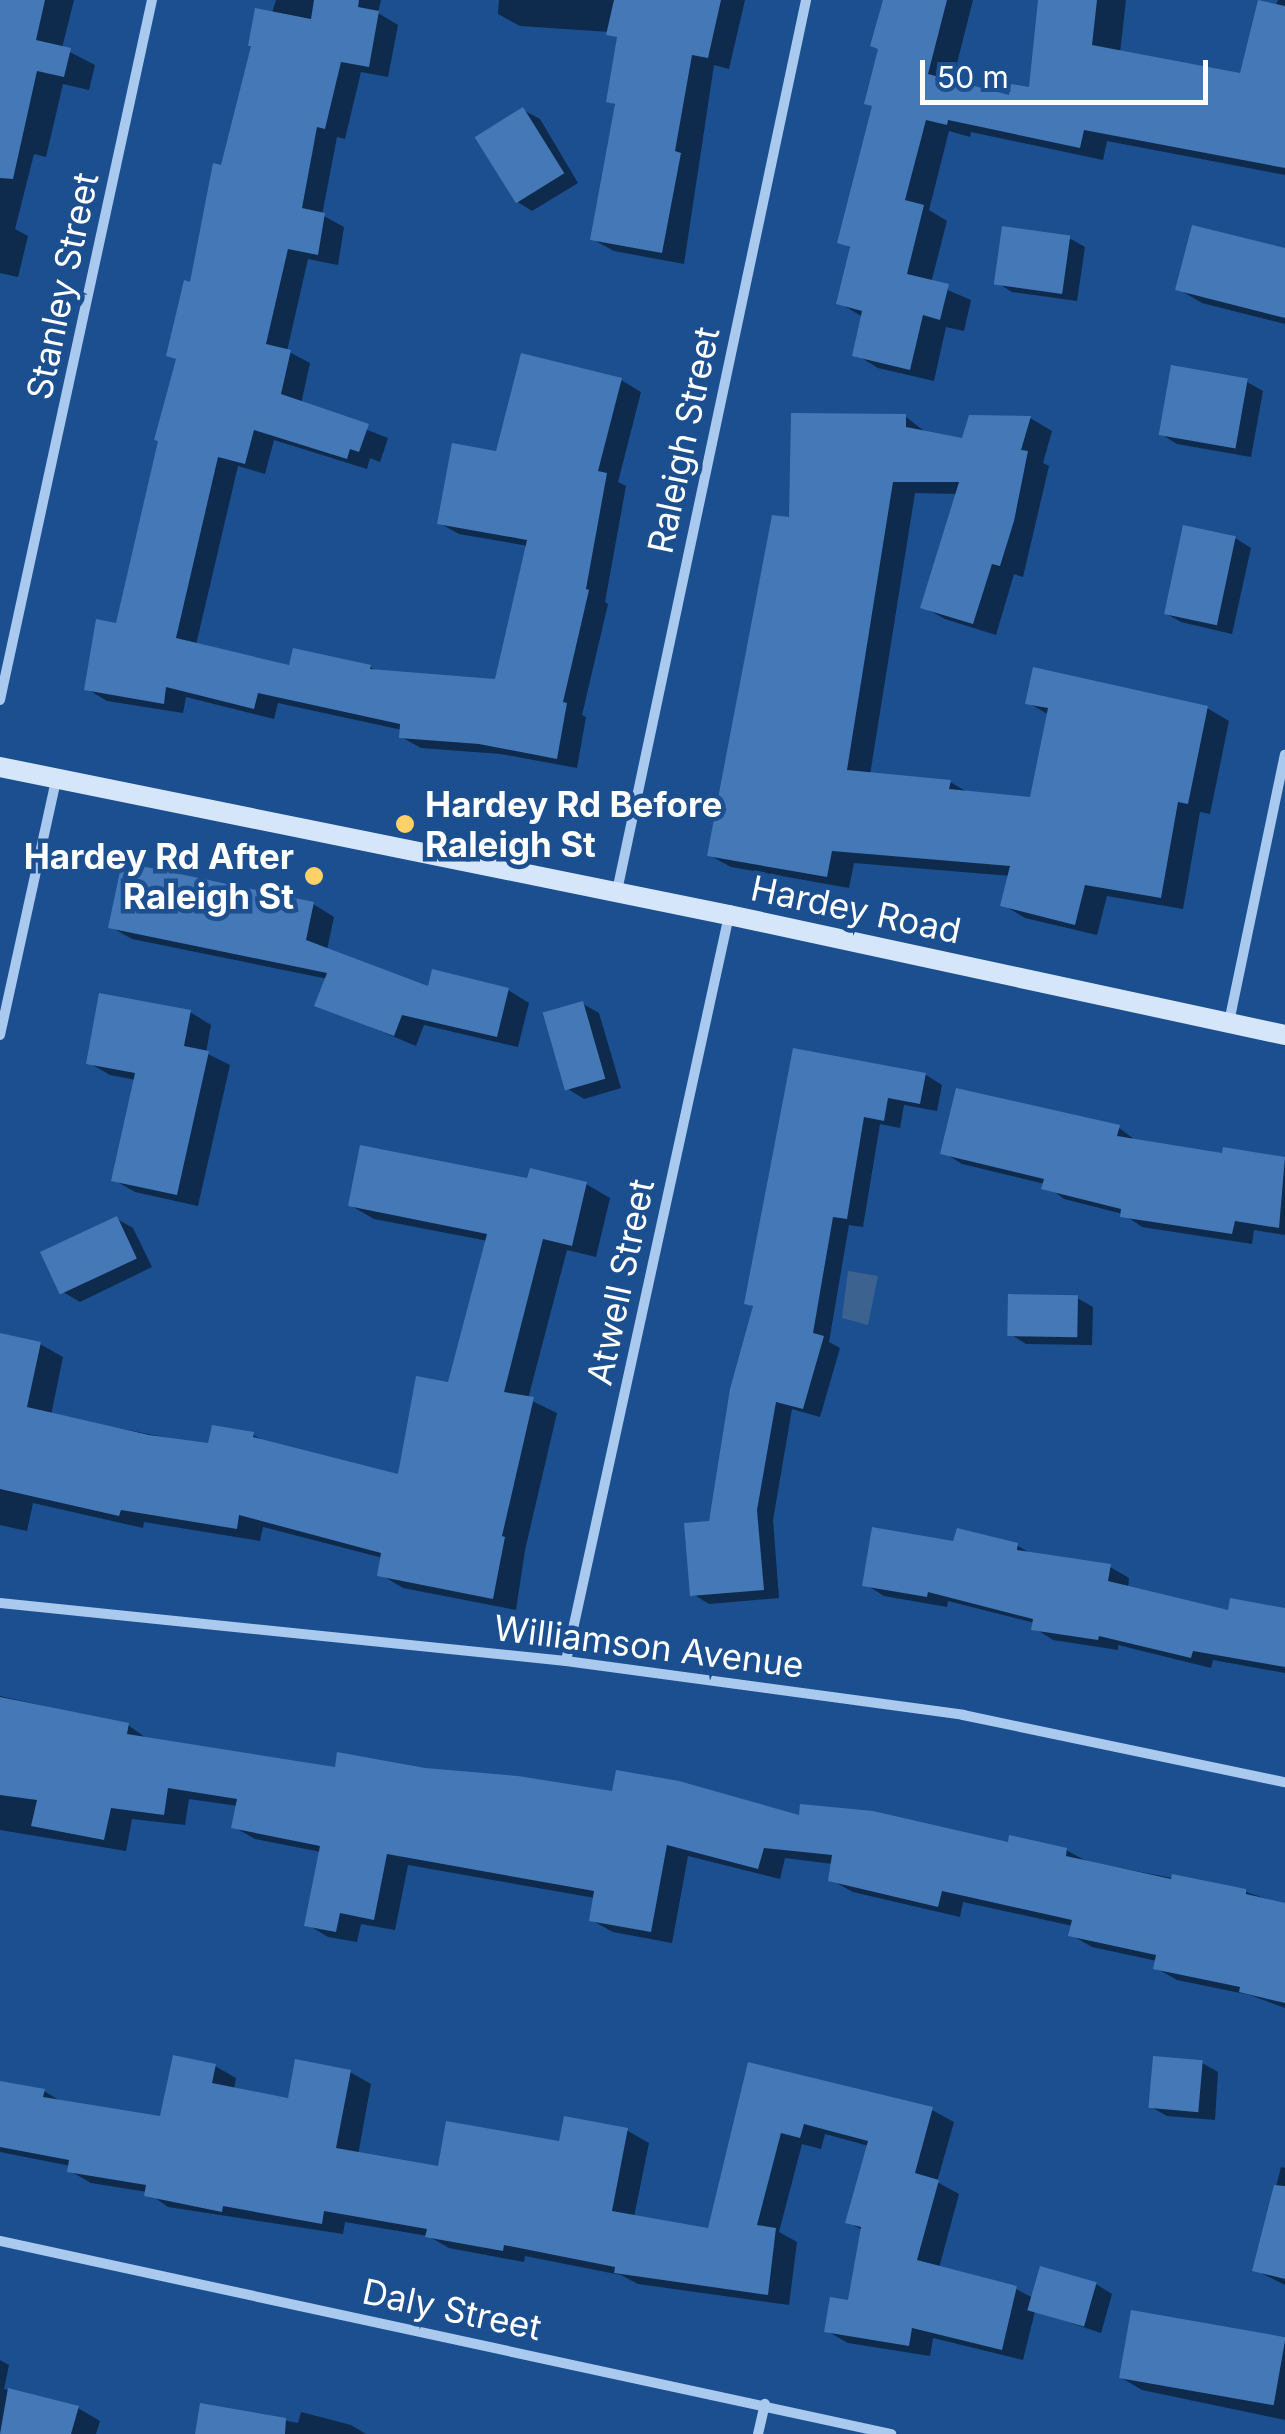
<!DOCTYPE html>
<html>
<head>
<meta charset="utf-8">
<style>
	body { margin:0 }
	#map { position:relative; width:1285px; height:2434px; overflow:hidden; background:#1b4f8f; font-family:Inter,sans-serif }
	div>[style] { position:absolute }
	.water>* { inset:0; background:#3c6290 }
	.shadow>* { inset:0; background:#0007 }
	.building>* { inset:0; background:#4478b7; transform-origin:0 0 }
	.street>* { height:10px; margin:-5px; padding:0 5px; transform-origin:5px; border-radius:5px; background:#a9c9ee }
	.secondary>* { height:20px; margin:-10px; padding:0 10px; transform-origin:10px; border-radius:10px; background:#d6e6fa }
	.dots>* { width:28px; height:28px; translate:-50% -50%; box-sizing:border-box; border:5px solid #1b4f8f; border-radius:50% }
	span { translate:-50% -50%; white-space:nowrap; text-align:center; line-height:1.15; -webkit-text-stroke:9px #1b4f8f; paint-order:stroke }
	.street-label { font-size:35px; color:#fff }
	.poi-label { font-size:35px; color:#fff; font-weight:700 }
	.left { translate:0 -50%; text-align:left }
	.right { translate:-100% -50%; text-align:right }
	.scale { position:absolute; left:920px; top:60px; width:288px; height:45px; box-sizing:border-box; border:5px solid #fff; border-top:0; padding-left:12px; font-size:30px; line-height:35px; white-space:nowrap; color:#fff; -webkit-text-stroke:8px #1b4f8f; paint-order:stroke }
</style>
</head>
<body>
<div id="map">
	<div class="water">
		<i style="clip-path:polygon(848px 1271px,878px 1276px,868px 1325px,842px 1318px)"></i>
	</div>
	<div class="shadow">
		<i style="clip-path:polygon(0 0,74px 0,62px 48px,95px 65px,89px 90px,63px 84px,46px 157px,34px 154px,15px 229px,28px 236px,18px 277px,0 273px)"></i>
		<i style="clip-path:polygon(276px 0,381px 0,378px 13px,398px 25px,388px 77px,361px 72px,345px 139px,337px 137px,322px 215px,344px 227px,338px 265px,308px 259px,287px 351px,310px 363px,301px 404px,388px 438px,380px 462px,370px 458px,367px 469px,274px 440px,265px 474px,238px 466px,196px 645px,291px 668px,370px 667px,380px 673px,497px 682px,528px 546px,459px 534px,439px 523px,498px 454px,621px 380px,641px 392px,618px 482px,626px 486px,605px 602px,608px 604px,582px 715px,586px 717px,577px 768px,501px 754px,421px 748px,401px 737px,402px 730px,278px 703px,274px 719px,186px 697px,183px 713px,107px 701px,87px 689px,118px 626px,179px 360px,169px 355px)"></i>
		<i style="clip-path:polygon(499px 0,745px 0,729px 69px,714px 65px,684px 264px,614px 251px,592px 239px,617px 106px,609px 101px,620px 39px,610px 32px,520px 26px,498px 14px)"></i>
		<i style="clip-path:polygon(885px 0,973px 0,952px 83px,1011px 98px,1031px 90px,1041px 0,1126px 0,1120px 53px,1242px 76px,1278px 0,1285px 0,1285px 175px,1107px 141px,1103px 160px,971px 132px,970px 137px,949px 131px,929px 210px,947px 221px,931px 283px,971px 300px,964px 331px,946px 327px,934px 381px,878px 368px,855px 354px,863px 317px,839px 303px,852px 249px,840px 242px,875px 107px)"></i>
		<i style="clip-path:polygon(523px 110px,540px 119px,578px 183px,532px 211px,516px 201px)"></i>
		<i style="clip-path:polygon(1069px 238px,1085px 247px,1077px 301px,1012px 292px,996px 282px)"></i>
		<i style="clip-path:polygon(1285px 251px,1285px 324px,1202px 303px,1178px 289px)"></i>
		<i style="clip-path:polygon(1247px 382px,1263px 391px,1251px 457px,1177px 444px,1161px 434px)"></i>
		<i style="clip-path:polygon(906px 417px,928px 434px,964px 441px,971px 418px,1030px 418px,1052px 431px,1043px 463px,1049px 466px,1023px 577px,1014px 574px,996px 635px,945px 619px,923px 607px,958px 494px,915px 493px,870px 775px,950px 782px,969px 793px,1032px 800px,1049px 715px,1027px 702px,1207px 708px,1229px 721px,1210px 814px,1200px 812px,1183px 909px,1107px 896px,1097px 935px,1025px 918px,1003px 905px,1011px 876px,854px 863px,849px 888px,731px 867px,709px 855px,791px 520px)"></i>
		<i style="clip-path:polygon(1235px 538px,1251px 548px,1232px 634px,1181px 622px,1165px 613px)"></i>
		<i style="clip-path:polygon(313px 904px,334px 917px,327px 950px,430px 989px,508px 990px,529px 1003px,518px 1047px,424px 1025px,416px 1046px,318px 1005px,328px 979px,132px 939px,111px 927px)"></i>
		<i style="clip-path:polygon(583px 1004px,599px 1013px,621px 1088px,584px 1099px,568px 1089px)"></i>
		<i style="clip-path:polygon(190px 1012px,211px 1025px,206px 1053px,230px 1065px,198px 1206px,135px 1192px,114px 1180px,136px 1080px,110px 1075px,89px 1063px)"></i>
		<i style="clip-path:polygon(795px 1051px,926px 1075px,942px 1085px,937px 1111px,904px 1105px,900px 1128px,880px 1124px,863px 1227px,849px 1225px,829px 1342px,840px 1348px,820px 1417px,792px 1409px,773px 1520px,779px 1598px,709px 1604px,693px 1594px,755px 1308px,747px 1303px)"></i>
		<i style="clip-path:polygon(1119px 1128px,1138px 1142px,1224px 1156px,1225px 1150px,1285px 1160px,1285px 1235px,1254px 1230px,1252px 1244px,1142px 1227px,1123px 1214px,1064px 1199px,1045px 1184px,962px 1164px,943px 1152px)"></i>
		<i style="clip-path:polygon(529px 1181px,586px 1184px,610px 1198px,596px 1257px,567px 1250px,528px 1399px,557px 1413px,525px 1550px,516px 1610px,403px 1588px,380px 1574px,383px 1558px,263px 1527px,260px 1541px,144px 1522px,143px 1528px,33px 1503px,27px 1531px,0 1525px,0 1339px,40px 1344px,63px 1357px,51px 1415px,210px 1446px,253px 1435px,268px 1443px,400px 1477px,450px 1384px,488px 1241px,374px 1219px,350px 1205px)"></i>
		<i style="clip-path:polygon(117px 1219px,133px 1228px,152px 1267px,80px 1302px,63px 1292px)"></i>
		<i style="clip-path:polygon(1077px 1298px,1093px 1307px,1092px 1345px,1026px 1344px,1010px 1334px)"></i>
		<i style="clip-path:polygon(955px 1544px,1018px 1546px,1033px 1555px,1110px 1567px,1129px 1578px,1128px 1588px,1230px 1613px,1285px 1609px,1285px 1673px,1213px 1660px,1211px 1668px,1118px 1645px,1118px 1650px,1053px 1640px,1034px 1628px,1035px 1623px,948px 1601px,947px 1607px,884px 1596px,865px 1584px)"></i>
		<i style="clip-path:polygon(0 1696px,128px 1725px,149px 1740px,337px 1770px,425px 1771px,1066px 1850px,1088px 1862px,1246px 1892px,1285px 1905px,1285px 2008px,1250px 1995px,1177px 1980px,1156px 1968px,1157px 1961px,1092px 1947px,1071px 1935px,1073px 1926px,963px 1902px,960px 1917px,853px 1892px,831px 1880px,833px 1864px,785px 1858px,780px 1879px,688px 1856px,672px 1943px,613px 1932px,591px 1920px,595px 1898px,408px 1865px,395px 1930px,361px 1924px,357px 1942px,328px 1937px,307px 1924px,321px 1852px,255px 1839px,234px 1827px,238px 1806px,189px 1799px,185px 1825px,132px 1819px,126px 1851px,0 1830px)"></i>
		<i style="clip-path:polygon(1202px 2063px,1218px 2072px,1215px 2120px,1167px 2116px,1151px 2107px)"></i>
		<i style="clip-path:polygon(750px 2065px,932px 2110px,954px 2122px,937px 2182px,959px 2194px,939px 2268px,1016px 2289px,1033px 2298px,1096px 2284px,1112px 2294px,1101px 2333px,1035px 2311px,1023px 2360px,933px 2338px,930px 2356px,848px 2343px,827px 2331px,850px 2303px,862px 2230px,848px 2222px,869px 2146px,825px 2134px,821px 2149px,802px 2144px,779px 2232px,797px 2242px,789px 2305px,638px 2284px,621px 2275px,525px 2256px,524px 2262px,449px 2248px,428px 2236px,345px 2222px,343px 2234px,168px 2207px,147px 2192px,91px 2183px,70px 2171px,71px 2166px,0 2152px,0 2083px,44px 2091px,65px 2104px,162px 2119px,215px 2066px,236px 2078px,234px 2090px,289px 2101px,350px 2072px,371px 2084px,358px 2155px,440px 2169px,561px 2144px,566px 2119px,628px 2131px,649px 2143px,634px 2217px,710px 2231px)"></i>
		<i style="clip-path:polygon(1281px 2167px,1285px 2168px,1285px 2285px,1255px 2270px)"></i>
		<i style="clip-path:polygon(1285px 2341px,1285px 2420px,1142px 2390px,1120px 2377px)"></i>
		<i style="clip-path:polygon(0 2360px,9px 2365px,4px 2389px,78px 2408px,100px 2421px,96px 2434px,0 2434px)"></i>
		<i style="clip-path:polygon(202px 2405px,298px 2423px,301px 2412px,351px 2425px,366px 2434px,197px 2434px)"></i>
	</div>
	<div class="building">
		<i style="clip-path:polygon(0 0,45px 0,36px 40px,71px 48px,64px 77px,37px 71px,13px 179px,0 178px)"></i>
		<i style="clip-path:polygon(314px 0,359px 0,358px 7px,379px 11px,369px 67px,341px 62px,325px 129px,317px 127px,302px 208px,325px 213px,318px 255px,288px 249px,266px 344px,291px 350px,281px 394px,369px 424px,359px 452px,350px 449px,347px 459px,254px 430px,245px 464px,218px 457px,176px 638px,289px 665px,293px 648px,371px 665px,370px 669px,495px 679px,527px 540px,437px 524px,452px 443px,496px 451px,521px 353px,622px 378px,598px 471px,607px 473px,586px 589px,589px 590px,563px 702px,567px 703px,557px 759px,479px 744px,399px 738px,400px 724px,258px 693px,254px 709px,166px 687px,164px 704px,84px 690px,96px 619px,116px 623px,158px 441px,154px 440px,176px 359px,166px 356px,184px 280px,190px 282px,213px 163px,221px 165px,251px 46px,248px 46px,255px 8px,311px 19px)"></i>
		<i style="clip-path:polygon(614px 0,721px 0,708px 58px,692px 55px,675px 151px,681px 153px,662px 253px,590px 240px,615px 104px,606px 102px,617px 37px,606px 35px)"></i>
		<i style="clip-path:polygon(883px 0,947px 0,928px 74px,1009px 95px,1011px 84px,1029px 87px,1038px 0,1097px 0,1092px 45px,1240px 73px,1258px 0,1285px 6px,1285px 168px,1084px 130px,1080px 148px,948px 120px,947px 125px,926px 120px,905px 200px,924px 205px,907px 274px,949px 284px,940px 320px,923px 315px,910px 370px,852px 356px,862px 311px,836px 304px,850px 247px,837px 243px,872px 106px,864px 104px,878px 49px,870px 46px)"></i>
		<i style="left:523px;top:107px;width:78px;height:57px;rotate:58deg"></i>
		<i style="clip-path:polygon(1192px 225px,1285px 248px,1285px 318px,1175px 290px)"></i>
		<i style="left:1002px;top:226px;width:69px;height:59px;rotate:8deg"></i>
		<i style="left:1171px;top:365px;width:78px;height:71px;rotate:10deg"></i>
		<i style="clip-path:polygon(791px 413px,906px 414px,906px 427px,962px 438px,969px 415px,1031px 416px,1021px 450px,1028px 451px,1014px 521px,1000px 566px,992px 564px,973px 624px,920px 608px,959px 482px,893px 482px,847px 770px,951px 780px,949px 789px,1030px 797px,1048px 708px,1025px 704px,1033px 667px,1208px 706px,1188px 804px,1178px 802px,1161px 898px,1085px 885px,1075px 925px,1000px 906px,1010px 866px,832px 851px,827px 877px,707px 856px,772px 515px,789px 517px)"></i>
		<i style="left:1183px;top:525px;width:54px;height:91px;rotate:12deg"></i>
		<i style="clip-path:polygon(122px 862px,314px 902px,306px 940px,428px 986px,432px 969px,509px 988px,497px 1037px,402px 1015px,394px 1036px,314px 1006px,327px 973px,108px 928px)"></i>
		<i style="clip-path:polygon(99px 993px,191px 1010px,184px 1046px,209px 1051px,177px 1195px,111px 1181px,135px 1073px,86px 1064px)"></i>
		<i style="left:583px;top:1001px;width:81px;height:42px;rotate:74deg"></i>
		<i style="clip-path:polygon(793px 1048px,926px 1073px,920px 1104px,888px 1098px,884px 1121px,864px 1117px,847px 1219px,833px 1217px,813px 1333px,824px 1336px,803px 1409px,776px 1402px,757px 1510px,764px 1590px,690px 1596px,684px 1523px,709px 1521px,730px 1389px,753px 1306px,744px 1304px)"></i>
		<i style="clip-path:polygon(956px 1088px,1120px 1125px,1117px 1136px,1222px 1153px,1223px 1147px,1285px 1157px,1279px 1228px,1235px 1221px,1232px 1234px,1120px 1217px,1121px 1209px,1041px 1189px,1044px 1179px,940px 1154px)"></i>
		<i style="clip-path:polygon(360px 1145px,527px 1178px,530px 1168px,587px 1182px,572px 1246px,543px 1239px,504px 1392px,534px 1397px,502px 1536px,505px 1537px,493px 1599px,377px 1576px,381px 1553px,239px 1515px,237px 1529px,121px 1510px,119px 1516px,0 1489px,0 1333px,41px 1342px,27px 1407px,149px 1435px,208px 1443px,212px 1425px,254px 1432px,253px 1437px,398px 1474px,416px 1376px,448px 1382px,487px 1234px,348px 1206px)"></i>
		<i style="left:117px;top:1216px;width:47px;height:85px;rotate:65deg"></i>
		<i style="left:1008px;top:1294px;width:70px;height:42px;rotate:1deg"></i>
		<i style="clip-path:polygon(872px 1527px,953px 1541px,957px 1528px,1018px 1543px,1017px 1550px,1111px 1564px,1108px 1581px,1228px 1610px,1230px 1598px,1285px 1608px,1285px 1667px,1193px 1651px,1191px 1658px,1099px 1636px,1098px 1640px,1031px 1630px,1033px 1619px,928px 1592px,927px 1597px,862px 1586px)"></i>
		<i style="clip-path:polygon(0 1697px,129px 1723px,127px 1734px,335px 1767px,337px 1752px,425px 1768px,518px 1776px,612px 1791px,616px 1770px,679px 1781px,799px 1815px,800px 1804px,873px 1811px,1008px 1842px,1009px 1835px,1067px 1848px,1066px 1856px,1171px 1879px,1172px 1874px,1246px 1889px,1246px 1894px,1285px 1903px,1285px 2003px,1239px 1992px,1240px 1987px,1153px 1969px,1156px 1955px,1068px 1936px,1072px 1920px,942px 1891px,938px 1907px,828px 1881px,832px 1855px,764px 1848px,758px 1869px,667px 1845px,651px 1932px,589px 1921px,594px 1891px,387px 1854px,374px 1920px,340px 1913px,336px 1932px,304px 1926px,320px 1846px,231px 1828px,237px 1799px,168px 1788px,164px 1815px,111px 1808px,104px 1840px,31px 1826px,37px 1800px,0 1795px)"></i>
		<i style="clip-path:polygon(173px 2055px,216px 2064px,212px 2083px,288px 2098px,295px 2059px,351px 2070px,336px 2148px,438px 2166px,446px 2121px,559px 2141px,564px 2116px,628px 2128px,612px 2211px,708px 2228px,748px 2062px,933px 2107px,915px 2173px,939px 2180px,917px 2260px,1017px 2286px,1002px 2350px,912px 2328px,909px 2346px,824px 2332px,830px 2297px,848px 2300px,861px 2227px,845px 2223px,868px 2141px,804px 2124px,800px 2138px,781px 2133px,757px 2225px,776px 2228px,768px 2295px,614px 2273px,615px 2267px,504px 2245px,503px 2251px,425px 2237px,427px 2229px,324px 2211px,322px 2224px,223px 2206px,222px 2212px,144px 2196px,146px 2185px,67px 2172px,69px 2160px,0 2147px,0 2081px,45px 2089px,43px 2097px,160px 2116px)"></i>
		<i style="left:1153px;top:2056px;width:50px;height:52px;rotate:5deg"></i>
		<i style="clip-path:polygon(1274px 2185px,1285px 2186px,1285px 2279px,1252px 2271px)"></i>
		<i style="left:1040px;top:2266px;width:59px;height:46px;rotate:16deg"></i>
		<i style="left:1131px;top:2310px;width:157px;height:69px;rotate:10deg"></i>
		<i style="clip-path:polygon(8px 2388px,79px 2406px,71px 2434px,0 2434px)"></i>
		<i style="clip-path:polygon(200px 2403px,286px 2418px,285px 2434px,195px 2434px)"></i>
	</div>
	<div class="street">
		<i style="left:0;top:700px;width:716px;rotate:-77.75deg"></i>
		<i style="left:617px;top:891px;width:911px;rotate:-78.02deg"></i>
		<i style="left:1229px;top:1022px;width:273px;rotate:-78.2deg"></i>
		<i style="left:0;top:1035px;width:261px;rotate:-77.6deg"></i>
		<i style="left:0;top:1603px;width:569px;rotate:5.85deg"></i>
		<i style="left:566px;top:1661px;width:401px;rotate:7.7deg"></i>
		<i style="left:963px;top:1715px;width:329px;rotate:11.8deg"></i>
		<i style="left:566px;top:1661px;width:764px;rotate:-77.67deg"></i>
		<i style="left:0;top:2241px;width:912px;rotate:12.22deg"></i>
		<i style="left:758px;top:2434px;width:31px;rotate:-77deg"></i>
	</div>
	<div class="secondary">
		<i style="left:0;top:767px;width:744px;rotate:11.48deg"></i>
		<i style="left:729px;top:915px;width:569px;rotate:12.18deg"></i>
	</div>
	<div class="dots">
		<i style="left:405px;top:824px;background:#ffd166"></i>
		<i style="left:314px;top:876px;background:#ffd166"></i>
	</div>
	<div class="street-label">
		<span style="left:62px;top:286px;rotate:-78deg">Stanley Street</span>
		<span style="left:683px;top:440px;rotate:-78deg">Raleigh Street</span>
		<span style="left:856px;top:909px;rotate:12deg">Hardey Road</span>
		<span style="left:620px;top:1282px;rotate:-78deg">Atwell Street</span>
		<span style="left:649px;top:1646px;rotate:7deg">Williamson Avenue</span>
		<span style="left:452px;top:2309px;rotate:12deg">Daly Street</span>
	</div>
	<div class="poi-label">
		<span class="left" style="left:425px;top:824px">Hardey Rd Before<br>Raleigh St</span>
		<span class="right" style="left:294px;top:876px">Hardey Rd After<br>Raleigh St</span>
	</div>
	<div class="scale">50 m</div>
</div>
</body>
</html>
